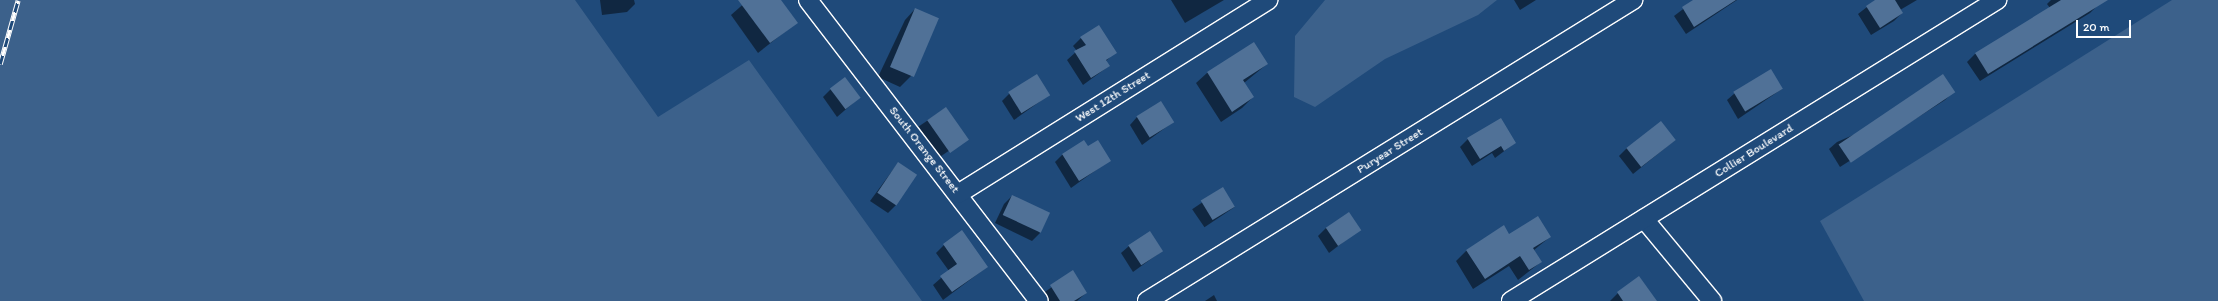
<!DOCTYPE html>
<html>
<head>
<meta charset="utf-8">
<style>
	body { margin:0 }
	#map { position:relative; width:2218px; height:301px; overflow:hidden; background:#1f4a7a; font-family:Itim,sans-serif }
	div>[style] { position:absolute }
	.green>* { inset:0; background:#3c618b }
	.shadow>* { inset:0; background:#0007; transform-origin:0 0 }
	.building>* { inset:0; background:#507197; transform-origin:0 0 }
	.roads { filter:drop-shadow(1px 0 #fff) drop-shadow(-1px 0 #fff) drop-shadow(0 1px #fff) drop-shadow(0 -1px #fff) }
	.minor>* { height:18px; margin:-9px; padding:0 9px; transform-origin:9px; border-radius:9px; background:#1f4a7a }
	.rail>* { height:4.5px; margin-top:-2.25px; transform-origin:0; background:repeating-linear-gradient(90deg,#1f4a7a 0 9px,#fff 0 18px); box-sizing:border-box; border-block:1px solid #fff }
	span { translate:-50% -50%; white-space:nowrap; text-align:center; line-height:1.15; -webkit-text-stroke:4px #1f4a7a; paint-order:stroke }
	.street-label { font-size:12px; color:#fff }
	.scale { position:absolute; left:2076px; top:20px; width:55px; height:18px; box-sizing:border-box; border:2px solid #fff; border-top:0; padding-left:5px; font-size:12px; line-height:14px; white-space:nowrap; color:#fff; -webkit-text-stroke:3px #1f4a7a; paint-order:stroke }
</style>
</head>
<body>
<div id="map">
	<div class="green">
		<i style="clip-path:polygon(0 0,575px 0,658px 117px,749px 60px,922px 301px,0 301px)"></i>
		<i style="clip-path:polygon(1325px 0,1497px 0,1478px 15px,1385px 59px,1315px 107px,1294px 97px,1295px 36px)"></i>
		<i style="clip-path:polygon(2172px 0,2218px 0,2218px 301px,1864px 301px,1820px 221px)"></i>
	</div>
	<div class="shadow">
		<i style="clip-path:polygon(600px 0,634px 0,635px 4px,627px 12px,602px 15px)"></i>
		<i style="clip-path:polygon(748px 0,779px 0,796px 23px,758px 53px,731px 15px)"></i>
		<i style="clip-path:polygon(1171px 0,1224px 0,1185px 23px)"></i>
		<i style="clip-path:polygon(1514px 0,1536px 0,1520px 10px)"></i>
		<i style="clip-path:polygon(1695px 0,1737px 0,1686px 34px,1674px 16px)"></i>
		<i style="clip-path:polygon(1876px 0,1917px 0,1900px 10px,1902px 13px,1894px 21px,1871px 35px,1858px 14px)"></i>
		<i style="clip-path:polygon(2051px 0,2095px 0,2098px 5px,2090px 13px,1980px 81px,1967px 62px,1975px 54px,2050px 8px,2047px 4px)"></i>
		<i style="clip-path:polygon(915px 9px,911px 76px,900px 87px,878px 77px,905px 20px)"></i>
		<i style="clip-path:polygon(1081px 38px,1115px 52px,1106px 61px,1109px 66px,1083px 85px,1067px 60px,1077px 51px,1073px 46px)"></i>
		<i style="clip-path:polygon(1254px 43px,1267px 64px,1244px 83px,1253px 97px,1242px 108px,1221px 122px,1196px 83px,1207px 73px)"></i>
		<i style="clip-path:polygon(831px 89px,859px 98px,837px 117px,823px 97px)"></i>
		<i style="clip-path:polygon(1782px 89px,1738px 119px,1727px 100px,1735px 93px)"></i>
		<i style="clip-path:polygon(1953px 92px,1945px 100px,1840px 167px,1829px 149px,1837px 142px)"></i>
		<i style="clip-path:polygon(1010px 93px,1049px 95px,1014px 120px,1002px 101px)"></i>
		<i style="left:946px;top:108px;width:37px;height:33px;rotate:56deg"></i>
		<i style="clip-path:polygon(1137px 117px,1173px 122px,1142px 145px,1130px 125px)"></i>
		<i style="clip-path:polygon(1468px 139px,1515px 143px,1495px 158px,1492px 153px,1472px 166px,1460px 147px)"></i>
		<i style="clip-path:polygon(1675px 140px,1633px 174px,1619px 156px,1627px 148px)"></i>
		<i style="clip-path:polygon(1088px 148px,1110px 160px,1071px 188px,1055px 162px,1063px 154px)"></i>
		<i style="clip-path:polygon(898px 163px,896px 205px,888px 213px,870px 201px)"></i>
		<i style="left:1222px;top:189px;width:22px;height:36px;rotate:56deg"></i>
		<i style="clip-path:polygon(1012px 196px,1040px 233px,1032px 241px,995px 223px,1004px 204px)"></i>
		<i style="clip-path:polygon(1326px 228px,1359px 230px,1329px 253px,1318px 236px)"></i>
		<i style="clip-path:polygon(1509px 235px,1550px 237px,1534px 250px,1541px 262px,1518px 280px,1509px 266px,1473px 289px,1456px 261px,1467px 250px)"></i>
		<i style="clip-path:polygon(944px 245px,987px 267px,943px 300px,933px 285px,949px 271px,936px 253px)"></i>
		<i style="clip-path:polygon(1129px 246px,1162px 251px,1133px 272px,1121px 253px)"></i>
		<i style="clip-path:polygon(1073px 272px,1086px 293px,1077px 301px,1047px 301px,1042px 294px)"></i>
		<i style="clip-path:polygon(1618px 293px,1655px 301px,1610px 301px)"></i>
		<i style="clip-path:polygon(1214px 295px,1217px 301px,1205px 301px)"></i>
	</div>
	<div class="building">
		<i style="clip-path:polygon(738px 0,781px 0,798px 23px,770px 43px)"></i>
		<i style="clip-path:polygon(1693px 0,1736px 0,1694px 27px,1682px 7px)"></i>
		<i style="clip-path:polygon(1875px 0,1895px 0,1903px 13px,1880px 28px,1866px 6px)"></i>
		<i style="clip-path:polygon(2061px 0,2108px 0,1988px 74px,1975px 53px)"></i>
		<i style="left:915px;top:8px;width:26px;height:64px;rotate:23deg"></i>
		<i style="clip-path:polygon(1099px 25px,1117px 53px,1106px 60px,1110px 66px,1091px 78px,1074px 51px,1086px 45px,1080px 37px)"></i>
		<i style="clip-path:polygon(1254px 42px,1268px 64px,1243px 80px,1254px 97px,1232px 112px,1207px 72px)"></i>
		<i style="left:1771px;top:69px;width:23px;height:44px;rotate:59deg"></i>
		<i style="left:1037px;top:74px;width:25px;height:34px;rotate:58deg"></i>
		<i style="left:1943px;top:74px;width:22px;height:126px;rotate:56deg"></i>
		<i style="left:845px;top:77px;width:26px;height:19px;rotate:53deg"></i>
		<i style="left:1161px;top:101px;width:25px;height:29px;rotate:58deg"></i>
		<i style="left:946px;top:107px;width:40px;height:23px;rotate:55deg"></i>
		<i style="clip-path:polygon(1501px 118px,1516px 143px,1504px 151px,1501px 146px,1480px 159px,1467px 138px)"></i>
		<i style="left:1661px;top:121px;width:24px;height:44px;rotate:52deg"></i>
		<i style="clip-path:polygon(1084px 140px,1088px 146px,1098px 140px,1111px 161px,1079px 181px,1062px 154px)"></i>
		<i style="left:898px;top:162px;width:23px;height:37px;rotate:34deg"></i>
		<i style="left:1223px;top:187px;width:23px;height:26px;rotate:59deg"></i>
		<i style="left:1012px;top:195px;width:42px;height:22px;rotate:25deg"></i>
		<i style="left:1349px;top:212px;width:22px;height:28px;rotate:56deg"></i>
		<i style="clip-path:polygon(1538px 216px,1551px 237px,1533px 248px,1542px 262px,1529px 270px,1520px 256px,1485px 279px,1466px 250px,1504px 225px,1509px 234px)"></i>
		<i style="clip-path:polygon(962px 230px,988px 267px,952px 292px,940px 276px,957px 264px,943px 244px)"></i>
		<i style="left:1150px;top:231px;width:24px;height:26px;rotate:57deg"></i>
		<i style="clip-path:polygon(1073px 270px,1087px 293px,1074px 301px,1060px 301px,1050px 285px)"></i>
		<i style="clip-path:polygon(1639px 276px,1657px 301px,1623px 301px,1617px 292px)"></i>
	</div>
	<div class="roads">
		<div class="minor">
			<i style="left:808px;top:0;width:379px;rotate:52.5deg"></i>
			<i style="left:958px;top:194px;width:366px;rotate:-32deg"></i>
			<i style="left:1644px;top:219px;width:107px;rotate:50.3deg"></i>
			<i style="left:1147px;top:301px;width:572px;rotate:-31.77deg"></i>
			<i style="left:1511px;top:301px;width:572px;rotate:-31.77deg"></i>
		</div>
	</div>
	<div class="rail">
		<i style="left:0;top:64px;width:66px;rotate:-74.3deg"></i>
	</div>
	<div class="street-label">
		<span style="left:1113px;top:97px;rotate:-32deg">West 12th Street</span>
		<span style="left:924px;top:150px;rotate:52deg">South Orange Street</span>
		<span style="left:1390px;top:151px;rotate:-32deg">Puryear Street</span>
		<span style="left:1754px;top:151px;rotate:-32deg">Collier Boulevard</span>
	</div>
	<div class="scale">20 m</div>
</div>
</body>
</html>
